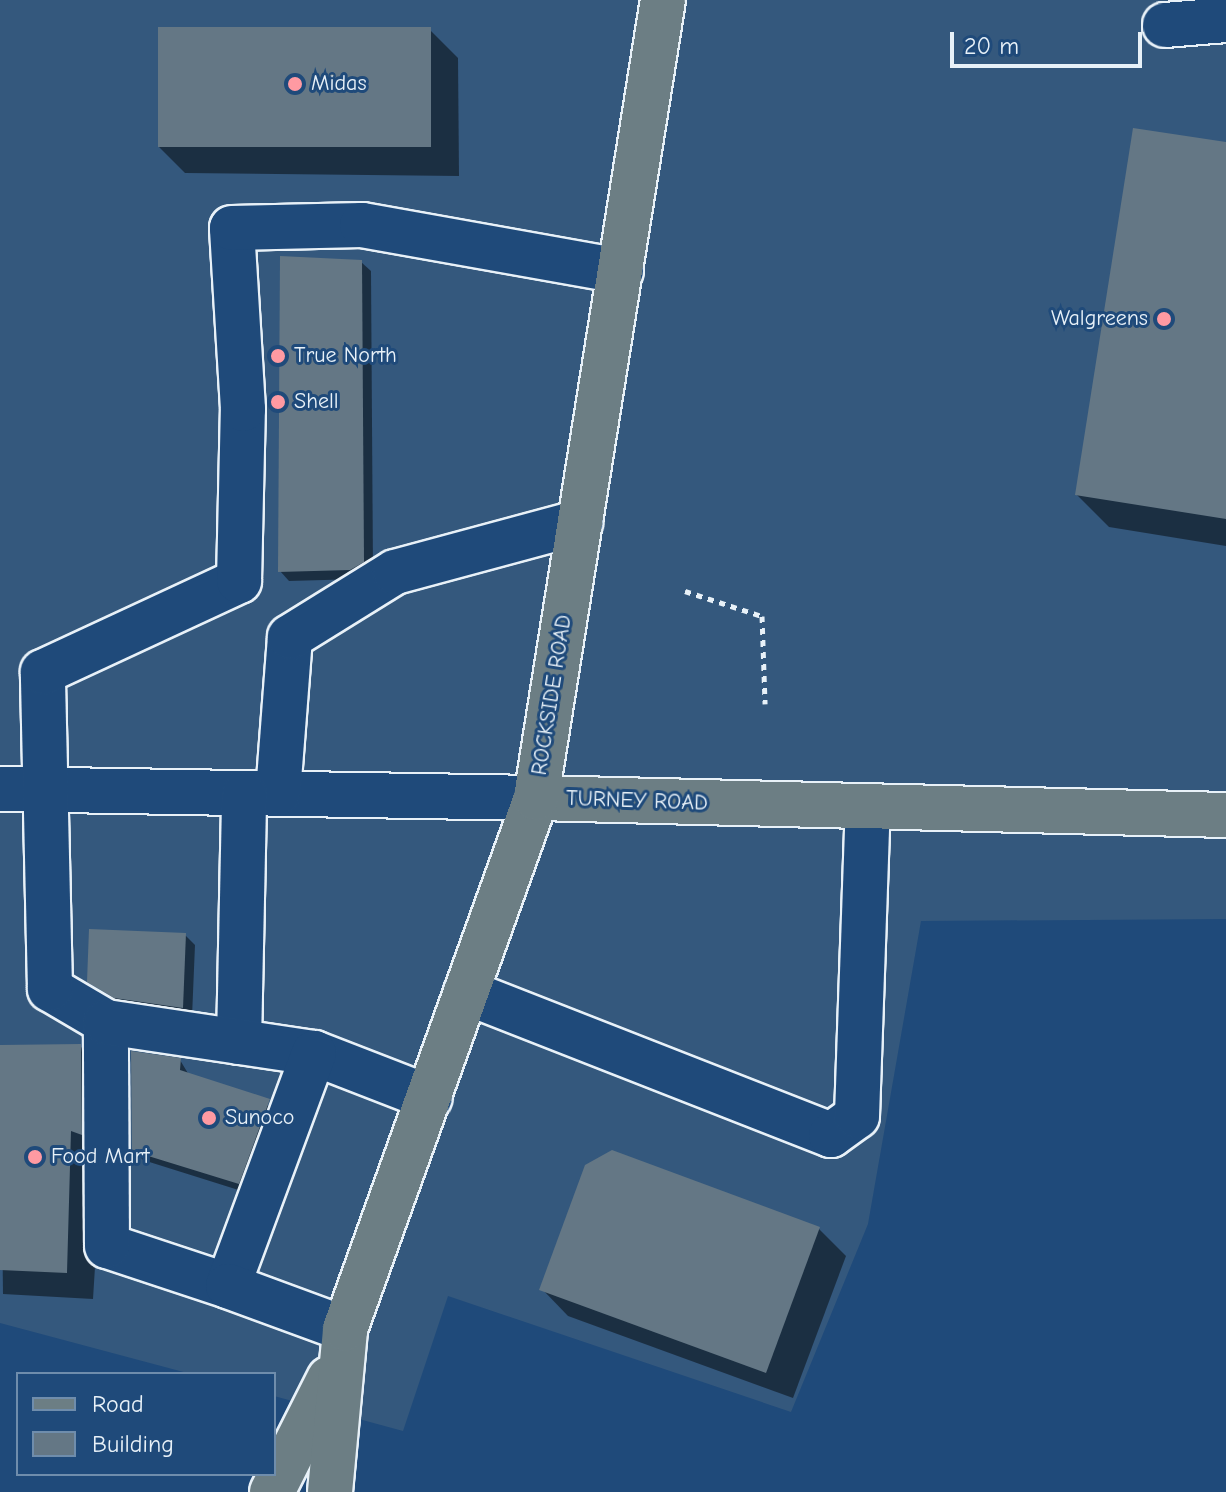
<!DOCTYPE html>
<html>
<head>
<meta charset="utf-8">
<style>
	body { margin:0 }
	#map { position:relative; width:1226px; height:1492px; overflow:hidden; background:#1f4a7a; font-family:"Comic Neue",sans-serif }
	div>[style] { position:absolute }
	.built>* { inset:0; background:#34587d }
	.shadow>* { inset:0; background:#0007 }
	.building>* { inset:0; background:#647785; transform-origin:0 0 }
	.path>* { height:5px; margin-top:-2.5px; transform-origin:0; background:repeating-linear-gradient(90deg,#e8f1f8 0 6px,transparent 0 12px) }
	.roads { filter:drop-shadow(2px 0 #e8f1f8) drop-shadow(-2px 0 #e8f1f8) drop-shadow(0 2px #e8f1f8) drop-shadow(0 -2px #e8f1f8) }
	.minor>* { height:44px; margin:-22px; padding:0 22px; transform-origin:22px; border-radius:22px; background:#1f4a7a }
	.major>* { height:44px; margin:-22px; padding:0 22px; transform-origin:22px; border-radius:22px; background:#6c7e84 }
	.dots>* { width:22px; height:22px; translate:-50% -50%; box-sizing:border-box; border:4px solid #1f4a7a; border-radius:50% }
	span { translate:-50% -50%; white-space:nowrap; text-align:center; line-height:1.15; -webkit-text-stroke:6px #1f4a7a; paint-order:stroke }
	.poi-label { font-size:22px; color:#e8f1f8 }
	.left { translate:0 -50%; text-align:left }
	.right { translate:-100% -50%; text-align:right }
	.street-label { font-size:22px; color:#e8f1f8 }
	.legend { position:absolute; left:16px; top:1372px; width:260px; height:104px; box-sizing:border-box; background:#1f4a7a; border:2px solid #6f8dac; margin:0; padding:10px 14px; list-style:none; font-size:24px; color:#e8f1f8 }
	.legend li { display:flex; align-items:center; gap:16px; height:40px }
	.legend b { width:40px; border:2px solid #6f8dac }
	.scale { position:absolute; left:950px; top:32px; width:192px; height:36px; box-sizing:border-box; border:4px solid #e8f1f8; border-top:0; padding-left:10px; font-size:24px; line-height:28px; white-space:nowrap; color:#e8f1f8; -webkit-text-stroke:6px #1f4a7a; paint-order:stroke }
</style>
</head>
<body>
<div id="map">
	<div class="built">
		<i style="clip-path:polygon(0 0,1226px 0,1226px 919px,921px 921px,868px 1224px,791px 1412px,448px 1296px,403px 1431px,274px 1396px,274px 1374px,191px 1374px,0 1323px)"></i>
	</div>
	<div class="shadow">
		<i style="clip-path:polygon(431px 31px,458px 58px,459px 176px,185px 173px,158px 146px)"></i>
		<i style="clip-path:polygon(1226px 144px,1226px 546px,1109px 527px,1077px 495px)"></i>
		<i style="clip-path:polygon(361px 262px,371px 271px,373px 571px,360px 579px,289px 581px,280px 571px)"></i>
		<i style="clip-path:polygon(185px 935px,195px 945px,192px 1017px,126px 1007px,89px 981px)"></i>
		<i style="clip-path:polygon(80px 1046px,107px 1073px,93px 1299px,3px 1294px,0 1047px)"></i>
		<i style="clip-path:polygon(180px 1060px,189px 1075px,279px 1110px,248px 1193px,143px 1160px,134px 1150px)"></i>
		<i style="clip-path:polygon(819px 1229px,846px 1256px,793px 1398px,568px 1316px,542px 1289px)"></i>
	</div>
	<div class="building">
		<i style="left:158px;top:27px;width:273px;height:120px"></i>
		<i style="clip-path:polygon(1133px 128px,1226px 142px,1226px 519px,1075px 495px)"></i>
		<i style="clip-path:polygon(280px 256px,362px 260px,364px 562px,350px 570px,278px 572px)"></i>
		<i style="clip-path:polygon(89px 929px,186px 933px,183px 1008px,114px 998px,87px 982px)"></i>
		<i style="clip-path:polygon(81px 1044px,82px 1135px,71px 1131px,67px 1273px,0 1270px,0 1045px)"></i>
		<i style="clip-path:polygon(131px 1051px,181px 1058px,180px 1070px,270px 1099px,239px 1184px,132px 1151px)"></i>
		<i style="clip-path:polygon(612px 1150px,820px 1227px,766px 1373px,539px 1290px,585px 1165px)"></i>
	</div>
	<div class="path">
		<i style="left:685px;top:591px;width:81px;rotate:18deg"></i>
		<i style="left:762px;top:616px;width:88px;rotate:88deg"></i>
	</div>
	<div class="roads">
		<div class="minor">
			<i style="left:1165px;top:25px;width:61px;rotate:-4.7deg"></i>
			<i style="left:0;top:789px;width:536px;rotate:0.96deg"></i>
			<i style="left:278px;top:793px;width:156px;rotate:-85.6deg"></i>
			<i style="left:290px;top:637px;width:123px;rotate:-31.8deg"></i>
			<i style="left:395px;top:572px;width:192px;rotate:-15.1deg"></i>
			<i style="left:466px;top:992px;width:392px;rotate:21.4deg"></i>
			<i style="left:831px;top:1135px;width:32px;rotate:-36deg"></i>
			<i style="left:857px;top:1116px;width:309px;rotate:-88deg"></i>
			<i style="left:106px;top:1022px;width:65px;rotate:-149.5deg"></i>
			<i style="left:50px;top:989px;width:317px;rotate:-91.3deg"></i>
			<i style="left:43px;top:672px;width:216px;rotate:-24.9deg"></i>
			<i style="left:239px;top:581px;width:172px;rotate:-88.7deg"></i>
			<i style="left:243px;top:409px;width:181px;rotate:-93.5deg"></i>
			<i style="left:232px;top:228px;width:130px;rotate:-1.3deg"></i>
			<i style="left:362px;top:225px;width:263px;rotate:10.1deg"></i>
			<i style="left:239px;top:1042px;width:248px;rotate:-88.8deg"></i>
			<i style="left:314px;top:1053px;width:124px;rotate:21.2deg"></i>
			<i style="left:228px;top:1286px;width:127px;rotate:-161.7deg"></i>
			<i style="left:107px;top:1246px;width:224px;rotate:-90.3deg"></i>
			<i style="left:106px;top:1022px;width:210px;rotate:8.5deg"></i>
			<i style="left:314px;top:1053px;width:248px;rotate:110.3deg"></i>
			<i style="left:228px;top:1286px;width:125px;rotate:20.2deg"></i>
		</div>
		<div class="major">
			<i style="left:536px;top:798px;width:690px;rotate:1.41deg"></i>
			<i style="left:272px;top:1492px;width:127px;rotate:-63.2deg"></i>
			<i style="left:330px;top:1492px;width:164px;rotate:-84.7deg"></i>
			<i style="left:345px;top:1329px;width:564px;rotate:-70.22deg"></i>
			<i style="left:536px;top:798px;width:808px;rotate:-80.96deg"></i>
		</div>
	</div>
	<div class="dots">
		<i style="left:295px;top:84px;background:#ff9aa2"></i>
		<i style="left:1164px;top:319px;background:#ff9aa2"></i>
		<i style="left:278px;top:356px;background:#ff9aa2"></i>
		<i style="left:278px;top:402px;background:#ff9aa2"></i>
		<i style="left:209px;top:1118px;background:#ff9aa2"></i>
		<i style="left:35px;top:1157px;background:#ff9aa2"></i>
	</div>
	<div class="poi-label">
		<span class="left" style="left:311px;top:84px">Midas</span>
		<span class="right" style="left:1148px;top:319px">Walgreens</span>
		<span class="left" style="left:294px;top:356px">True North</span>
		<span class="left" style="left:294px;top:402px">Shell</span>
		<span class="left" style="left:225px;top:1118px">Sunoco</span>
		<span class="left" style="left:51px;top:1157px">Food Mart</span>
	</div>
	<div class="street-label">
		<span style="left:552px;top:695px;rotate:-81deg">ROCKSIDE ROAD</span>
		<span style="left:637px;top:801px;rotate:2deg">TURNEY ROAD</span>
	</div>
	<ul class="legend">
	<li><b style="height:10px;background:#6c7e84"></b>Road</li>
	<li><b style="height:22px;background:#647785"></b>Building</li>
	</ul>
	<div class="scale">20 m</div>
</div>
</body>
</html>
